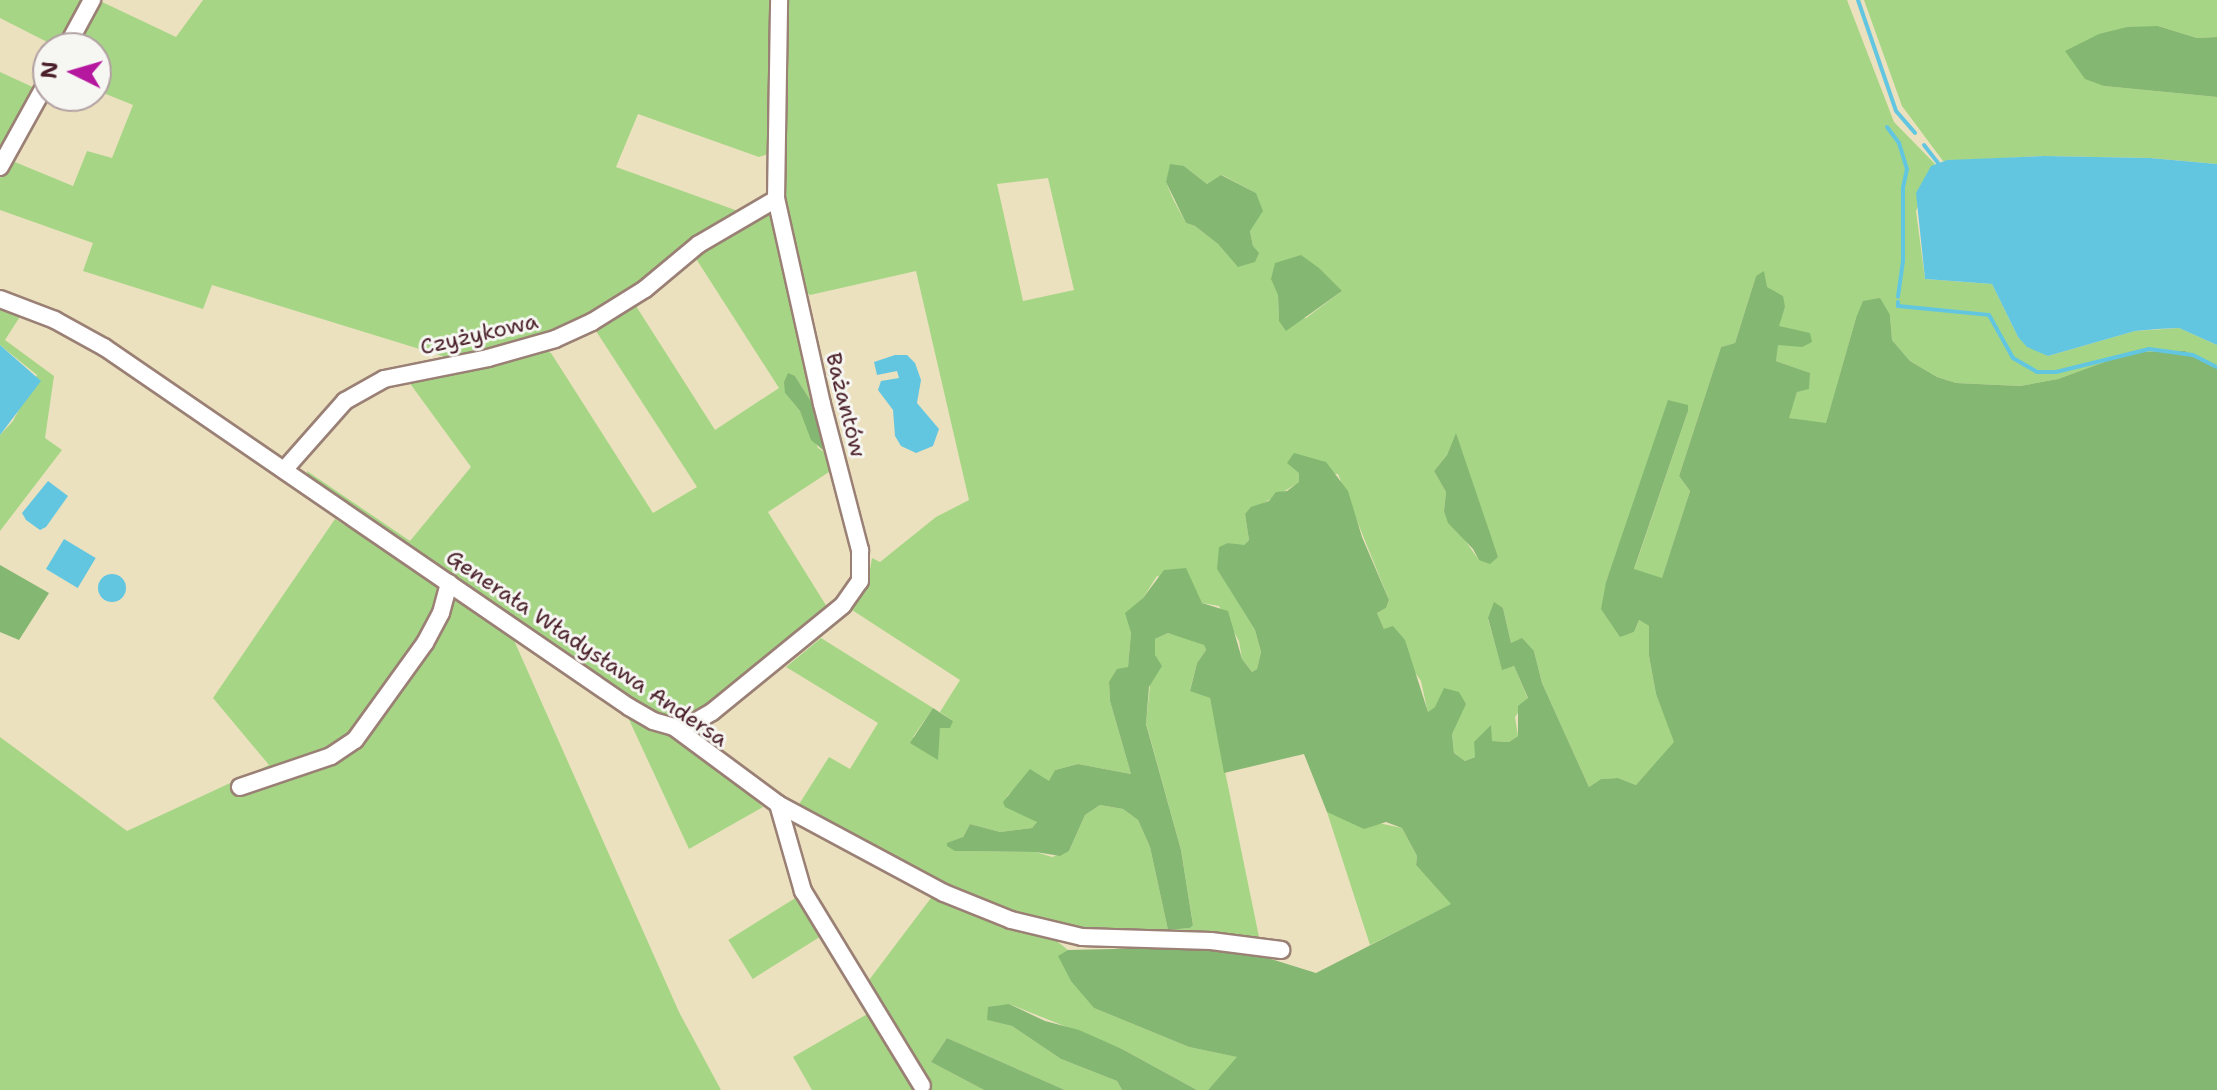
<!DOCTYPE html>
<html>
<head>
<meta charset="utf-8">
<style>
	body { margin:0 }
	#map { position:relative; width:2217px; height:1090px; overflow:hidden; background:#ebe1bf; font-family:"Shantell Sans",sans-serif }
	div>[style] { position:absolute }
	.green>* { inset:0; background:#a6d685; transform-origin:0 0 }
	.forest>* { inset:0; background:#84b772 }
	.water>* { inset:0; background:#63c6e1; transform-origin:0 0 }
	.round { border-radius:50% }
	.stream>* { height:4px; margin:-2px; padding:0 2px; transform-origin:2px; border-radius:2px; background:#63c6e1 }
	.roads { filter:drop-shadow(2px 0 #9a8075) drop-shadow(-2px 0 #9a8075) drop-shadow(0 2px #9a8075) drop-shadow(0 -2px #9a8075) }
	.minor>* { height:16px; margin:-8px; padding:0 8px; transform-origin:8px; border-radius:8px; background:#fff }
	span { translate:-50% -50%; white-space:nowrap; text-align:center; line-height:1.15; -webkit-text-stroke:6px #f6f6f2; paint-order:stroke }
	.street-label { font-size:22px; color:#4a1f2b }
	.north { position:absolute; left:32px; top:32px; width:80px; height:80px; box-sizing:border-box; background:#f6f6f2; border:2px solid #b1a0a2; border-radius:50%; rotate:275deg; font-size:22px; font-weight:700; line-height:32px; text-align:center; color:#4a1f2b }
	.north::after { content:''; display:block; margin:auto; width:28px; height:36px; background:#b5179e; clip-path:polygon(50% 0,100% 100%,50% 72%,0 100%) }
</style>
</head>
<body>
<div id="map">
	<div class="green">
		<i style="clip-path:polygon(0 0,85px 0,59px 48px,0 18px)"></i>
		<i style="clip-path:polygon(evenodd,98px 0,176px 37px,203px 0,1847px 0,1894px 122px,1935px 164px,1916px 211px,1925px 279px,1992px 284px,2018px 337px,2048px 356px,2135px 331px,2179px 328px,2217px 345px,2217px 368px,2185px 351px,2133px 352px,2058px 379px,2020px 386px,1956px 383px,1937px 377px,1910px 361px,1892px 340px,1890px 315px,1856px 318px,1826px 424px,1788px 418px,1797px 392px,1809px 373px,1776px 361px,1778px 326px,1785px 307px,1756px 276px,1735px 343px,1721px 347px,1679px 476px,1690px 491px,1662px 579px,1634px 570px,1688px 411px,1634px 503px,1606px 582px,1627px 634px,1634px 632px,1639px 620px,1649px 626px,1649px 656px,1656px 694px,1675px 742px,1636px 785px,1618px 778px,1601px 779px,1589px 787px,1542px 683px,1534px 651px,1511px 643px,1503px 608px,1488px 619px,1502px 669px,1514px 666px,1528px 699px,1515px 717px,1518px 736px,1509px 742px,1491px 741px,1490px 726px,1475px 757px,1465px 761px,1454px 753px,1452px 734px,1435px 707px,1428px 713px,1421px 681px,1384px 629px,1377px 613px,1386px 608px,1389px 600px,1338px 474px,1299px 473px,1300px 482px,1245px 514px,1249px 540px,1243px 546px,1228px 543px,1223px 578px,1255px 630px,1261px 652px,1257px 669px,1252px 672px,1242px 659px,1239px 641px,1219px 606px,1202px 603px,1191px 586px,1157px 576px,1143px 598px,1126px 613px,1131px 633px,1128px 668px,1109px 682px,1110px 701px,1131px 774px,1078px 764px,1055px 770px,1050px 781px,1017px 787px,1007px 796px,1037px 822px,1032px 828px,1000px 832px,970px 824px,955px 851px,1036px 852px,1052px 857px,1069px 851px,1085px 815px,1100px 805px,1123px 809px,1138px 820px,1150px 847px,1168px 930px,1190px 928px,1193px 924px,1181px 850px,1146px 723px,1155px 639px,1168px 633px,1192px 639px,1204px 645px,1206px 650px,1197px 663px,1190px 690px,1210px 698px,1259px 937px,1088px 934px,971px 901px,796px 809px,829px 757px,850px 769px,878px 723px,786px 667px,821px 638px,933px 708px,913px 737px,938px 739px,940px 728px,953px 721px,940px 712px,960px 680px,852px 610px,867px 587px,872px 558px,880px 562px,936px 517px,969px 500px,916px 271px,810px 295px,805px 291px,781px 191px,779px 150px,759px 157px,638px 114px,616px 167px,738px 211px,591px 316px,524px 342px,452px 359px,212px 285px,203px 309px,83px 271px,93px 243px,0 210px,0 178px,10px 160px,73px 186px,87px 151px,112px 158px,133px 105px,96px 90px,96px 48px,71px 48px,98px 0,1184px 166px,1207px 184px,1222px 175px,1256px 193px,1250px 231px,1253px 246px,1238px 266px,1218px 244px,1195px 226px,1186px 223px,1173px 199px,1166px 182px,1184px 166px,98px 0,1048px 178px,1074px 290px,1023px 301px,997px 184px,1048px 178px,98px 0,1342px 291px,1306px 318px,1279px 321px,1278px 295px,1342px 291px,98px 0,1456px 434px,1493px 545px,1498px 557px,1479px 560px,1444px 511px,1446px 492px,1434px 471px,1447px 455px,1456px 434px)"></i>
		<i style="clip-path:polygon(1864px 0,2217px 0,2217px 37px,2197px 38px,2158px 26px,2104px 86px,2217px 97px,2217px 164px,2150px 158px,2044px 156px,1943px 161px,1902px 106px)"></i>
		<i style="clip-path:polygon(0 72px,37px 89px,1px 148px,0 147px)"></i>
		<i style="clip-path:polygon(764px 214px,775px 218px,819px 414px,795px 376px,785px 393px,800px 411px,818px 448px,829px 455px,832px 470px,768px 512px,827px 607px,709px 708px,685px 721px,648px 714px,308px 476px,307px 471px,410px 541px,471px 467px,406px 378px,546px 351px,551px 353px,653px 513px,697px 487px,596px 331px,636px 306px,715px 430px,779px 388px,693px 254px)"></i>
		<i style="clip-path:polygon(0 307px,21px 315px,5px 340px,54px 376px,45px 438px,62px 450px,0 531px,0 435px,13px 421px,37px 375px,0 345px)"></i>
		<i style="clip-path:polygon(335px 519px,509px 629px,679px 1012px,721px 1090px,0 1090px,0 737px,127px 831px,269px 765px,213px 698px)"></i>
		<i style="clip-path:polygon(625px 711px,668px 731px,714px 763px,763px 807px,689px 849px)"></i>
		<i style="clip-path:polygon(1327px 812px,1402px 828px,1417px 856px,1416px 865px,1452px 904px,1370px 945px)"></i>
		<i style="clip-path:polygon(934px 894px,1049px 935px,1068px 950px,1059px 957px,1094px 1008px,1189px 1047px,1238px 1057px,1208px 1090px,1197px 1090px,1122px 1049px,1009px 1004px,988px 1020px,1012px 1026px,1061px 1059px,1117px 1081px,1122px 1090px,1065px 1090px,947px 1038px,931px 1062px,984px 1090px,812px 1090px,793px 1057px,869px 1013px,866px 984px)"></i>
		<i style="left:797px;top:897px;width:46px;height:81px;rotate:58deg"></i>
	</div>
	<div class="forest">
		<i style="clip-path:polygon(2158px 26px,2197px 38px,2217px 37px,2217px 97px,2104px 86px,2085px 79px,2065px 51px,2099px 34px,2127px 27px)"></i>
		<i style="clip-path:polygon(1170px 164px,1184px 166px,1207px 184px,1221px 175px,1256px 193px,1263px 211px,1250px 231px,1253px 246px,1259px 253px,1255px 262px,1238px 267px,1218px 244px,1195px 226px,1186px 223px,1166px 182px)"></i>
		<i style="clip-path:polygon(1301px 255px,1319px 268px,1342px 291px,1286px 331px,1279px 321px,1278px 295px,1271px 279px,1275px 263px)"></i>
		<i style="clip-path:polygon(1764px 271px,1767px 287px,1783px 296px,1785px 307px,1779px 326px,1810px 333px,1812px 342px,1802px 347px,1778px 345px,1776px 361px,1810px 373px,1809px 389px,1797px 392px,1789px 418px,1826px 423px,1856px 318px,1863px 301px,1880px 298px,1890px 315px,1892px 340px,1910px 361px,1937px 377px,1956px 383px,2020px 386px,2058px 379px,2132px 352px,2185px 351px,2217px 368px,2217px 1090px,1208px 1090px,1237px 1057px,1189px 1047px,1094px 1008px,1071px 981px,1058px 956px,1068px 950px,1203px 947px,1271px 959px,1316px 973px,1451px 904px,1416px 865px,1417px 856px,1402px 828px,1386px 822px,1364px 829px,1327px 812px,1304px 754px,1224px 773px,1210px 698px,1190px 691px,1197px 663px,1206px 650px,1204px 645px,1168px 633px,1155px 639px,1155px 655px,1162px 666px,1149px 687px,1146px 724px,1181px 850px,1193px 925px,1190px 928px,1168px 930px,1150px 847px,1138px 820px,1123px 809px,1100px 805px,1085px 815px,1069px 851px,1060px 856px,1036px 852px,955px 851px,947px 846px,947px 843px,963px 837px,970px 824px,1000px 832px,1032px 828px,1037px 822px,1005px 807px,1003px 802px,1030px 769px,1049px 781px,1055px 770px,1078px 764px,1131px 774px,1110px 701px,1109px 682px,1117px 669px,1128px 667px,1131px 633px,1125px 613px,1143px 598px,1164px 570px,1186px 568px,1202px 603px,1228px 611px,1242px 659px,1252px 672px,1257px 669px,1261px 652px,1255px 630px,1217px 569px,1219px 547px,1228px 543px,1244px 545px,1249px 540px,1245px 514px,1251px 507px,1269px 501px,1276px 492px,1287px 491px,1299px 482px,1299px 473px,1287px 463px,1294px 453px,1326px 462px,1348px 491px,1362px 537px,1389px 600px,1386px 608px,1377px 613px,1384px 629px,1393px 626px,1405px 640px,1428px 712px,1435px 707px,1444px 688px,1459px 692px,1466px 704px,1452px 734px,1454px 753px,1465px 761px,1475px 757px,1474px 742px,1491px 725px,1492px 741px,1509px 742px,1518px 736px,1518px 706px,1528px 698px,1514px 666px,1502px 670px,1488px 618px,1494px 602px,1503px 608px,1511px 643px,1522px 638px,1534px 651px,1542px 683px,1589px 787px,1601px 779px,1618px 778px,1636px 785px,1674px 742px,1656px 694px,1649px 656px,1649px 626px,1639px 620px,1634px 632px,1620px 637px,1601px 609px,1606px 582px,1668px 400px,1688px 405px,1688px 411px,1634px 569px,1662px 578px,1690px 491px,1679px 476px,1721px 347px,1735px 343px,1756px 276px)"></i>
		<i style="clip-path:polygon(788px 373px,795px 376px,819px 414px,829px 455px,811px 440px,800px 411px,785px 393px,784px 382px)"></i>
		<i style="clip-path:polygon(1456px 433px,1498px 557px,1490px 564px,1479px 560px,1473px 549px,1448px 523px,1444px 511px,1446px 492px,1434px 471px,1447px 455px)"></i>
		<i style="clip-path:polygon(0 565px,49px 593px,19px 640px,0 632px)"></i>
		<i style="clip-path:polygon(933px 708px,953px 721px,950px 728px,940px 728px,938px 760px,910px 743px)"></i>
		<i style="clip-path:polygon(1009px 1004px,1045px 1021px,1079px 1030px,1122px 1049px,1197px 1090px,1122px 1090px,1117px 1081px,1061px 1059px,1012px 1026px,987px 1020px,988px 1007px)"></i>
		<i style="clip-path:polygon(947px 1038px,1065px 1090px,984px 1090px,931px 1062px)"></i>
	</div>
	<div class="water">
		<i style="clip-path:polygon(2044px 156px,2150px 158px,2217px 164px,2217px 345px,2179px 328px,2158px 329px,2135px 331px,2048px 356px,2027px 347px,2018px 337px,1992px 284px,1925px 279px,1916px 193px,1931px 166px,1947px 160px)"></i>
		<i style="clip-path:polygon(0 345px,41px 381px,0 435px)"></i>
		<i style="clip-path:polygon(895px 355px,907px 355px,915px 363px,921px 380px,917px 403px,939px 429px,933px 446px,916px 453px,901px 446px,895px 436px,893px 410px,878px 390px,881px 381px,899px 378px,897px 371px,877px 375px,874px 362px)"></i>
		<i style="clip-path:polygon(48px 481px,68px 496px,46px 527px,40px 530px,26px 520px,22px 513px)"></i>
		<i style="left:64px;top:539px;width:37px;height:35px;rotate:31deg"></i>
		<i class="round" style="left:98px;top:574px;width:28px;height:28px"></i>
	</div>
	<div class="stream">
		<i style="left:1858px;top:0;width:117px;rotate:71.1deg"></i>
		<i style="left:1896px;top:111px;width:29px;rotate:49deg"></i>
		<i style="left:1887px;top:127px;width:20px;rotate:53deg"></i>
		<i style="left:1899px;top:143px;width:27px;rotate:73deg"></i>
		<i style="left:1907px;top:169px;width:19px;rotate:102deg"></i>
		<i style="left:1903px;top:188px;width:73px;rotate:90deg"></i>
		<i style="left:1903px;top:261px;width:36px;rotate:98deg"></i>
		<i style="left:1924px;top:145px;width:23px;rotate:52deg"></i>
		<i style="left:1898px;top:302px;width:4px;rotate:90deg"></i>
		<i style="left:1898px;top:306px;width:91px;rotate:5.6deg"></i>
		<i style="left:1989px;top:315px;width:49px;rotate:60.8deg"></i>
		<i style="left:2013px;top:358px;width:28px;rotate:30deg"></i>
		<i style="left:2037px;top:372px;width:19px"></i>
		<i style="left:2056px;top:372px;width:96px;rotate:-13.9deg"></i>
		<i style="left:2149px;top:349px;width:44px;rotate:7.8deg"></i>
		<i style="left:2193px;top:355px;width:27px;rotate:27deg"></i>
	</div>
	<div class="roads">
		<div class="minor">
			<i style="left:66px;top:48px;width:55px;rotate:-61.6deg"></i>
			<i style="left:0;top:167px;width:99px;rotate:-61.1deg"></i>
			<i style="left:0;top:299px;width:59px;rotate:20.9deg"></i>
			<i style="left:55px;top:320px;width:56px;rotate:28.9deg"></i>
			<i style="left:104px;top:347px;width:637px;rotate:34.44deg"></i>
			<i style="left:629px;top:707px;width:28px;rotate:30deg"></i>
			<i style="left:653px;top:721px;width:22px;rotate:16deg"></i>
			<i style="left:674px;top:727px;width:129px;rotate:36.5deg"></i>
			<i style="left:778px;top:804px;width:188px;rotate:28.2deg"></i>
			<i style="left:944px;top:893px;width:72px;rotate:21.9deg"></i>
			<i style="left:1011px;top:920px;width:73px;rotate:13.5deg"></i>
			<i style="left:1082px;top:937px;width:129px;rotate:1.8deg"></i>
			<i style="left:1211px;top:941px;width:71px;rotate:7.3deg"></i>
			<i style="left:284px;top:470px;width:92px;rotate:-48.5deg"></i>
			<i style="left:345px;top:401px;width:45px;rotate:-29.4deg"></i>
			<i style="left:384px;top:379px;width:106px;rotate:-11.4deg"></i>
			<i style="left:488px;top:358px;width:70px;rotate:-15.8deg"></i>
			<i style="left:555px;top:339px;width:41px;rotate:-24.7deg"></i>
			<i style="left:592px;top:322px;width:62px;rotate:-31.9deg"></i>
			<i style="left:645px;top:289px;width:70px;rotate:-39.8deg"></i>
			<i style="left:699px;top:244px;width:89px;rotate:-30.3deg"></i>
			<i style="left:674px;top:727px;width:19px;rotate:-12deg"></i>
			<i style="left:693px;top:723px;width:22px;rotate:-30deg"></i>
			<i style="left:712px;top:712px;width:169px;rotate:-39.2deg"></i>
			<i style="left:843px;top:605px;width:29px;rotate:-55deg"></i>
			<i style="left:860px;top:581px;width:31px;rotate:-90deg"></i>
			<i style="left:860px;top:550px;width:151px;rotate:-104.6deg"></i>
			<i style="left:822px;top:404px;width:210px;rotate:-102.6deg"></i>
			<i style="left:776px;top:199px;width:199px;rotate:-89.1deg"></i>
			<i style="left:240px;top:787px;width:96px;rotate:-18.8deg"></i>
			<i style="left:331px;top:756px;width:29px;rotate:-34deg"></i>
			<i style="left:355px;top:740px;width:120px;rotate:-54.2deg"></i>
			<i style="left:425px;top:643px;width:34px;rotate:-62deg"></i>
			<i style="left:441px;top:613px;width:31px;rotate:-75deg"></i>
			<i style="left:778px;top:804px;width:91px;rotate:74deg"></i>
			<i style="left:803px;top:891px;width:228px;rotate:58.6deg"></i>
		</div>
	</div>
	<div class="street-label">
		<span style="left:479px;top:334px;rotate:-13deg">Czyżykowa</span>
		<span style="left:846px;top:405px;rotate:76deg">Bażantów</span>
		<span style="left:587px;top:648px;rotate:34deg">Generała Władysława Andersa</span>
	</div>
	<div class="north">N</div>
</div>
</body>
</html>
